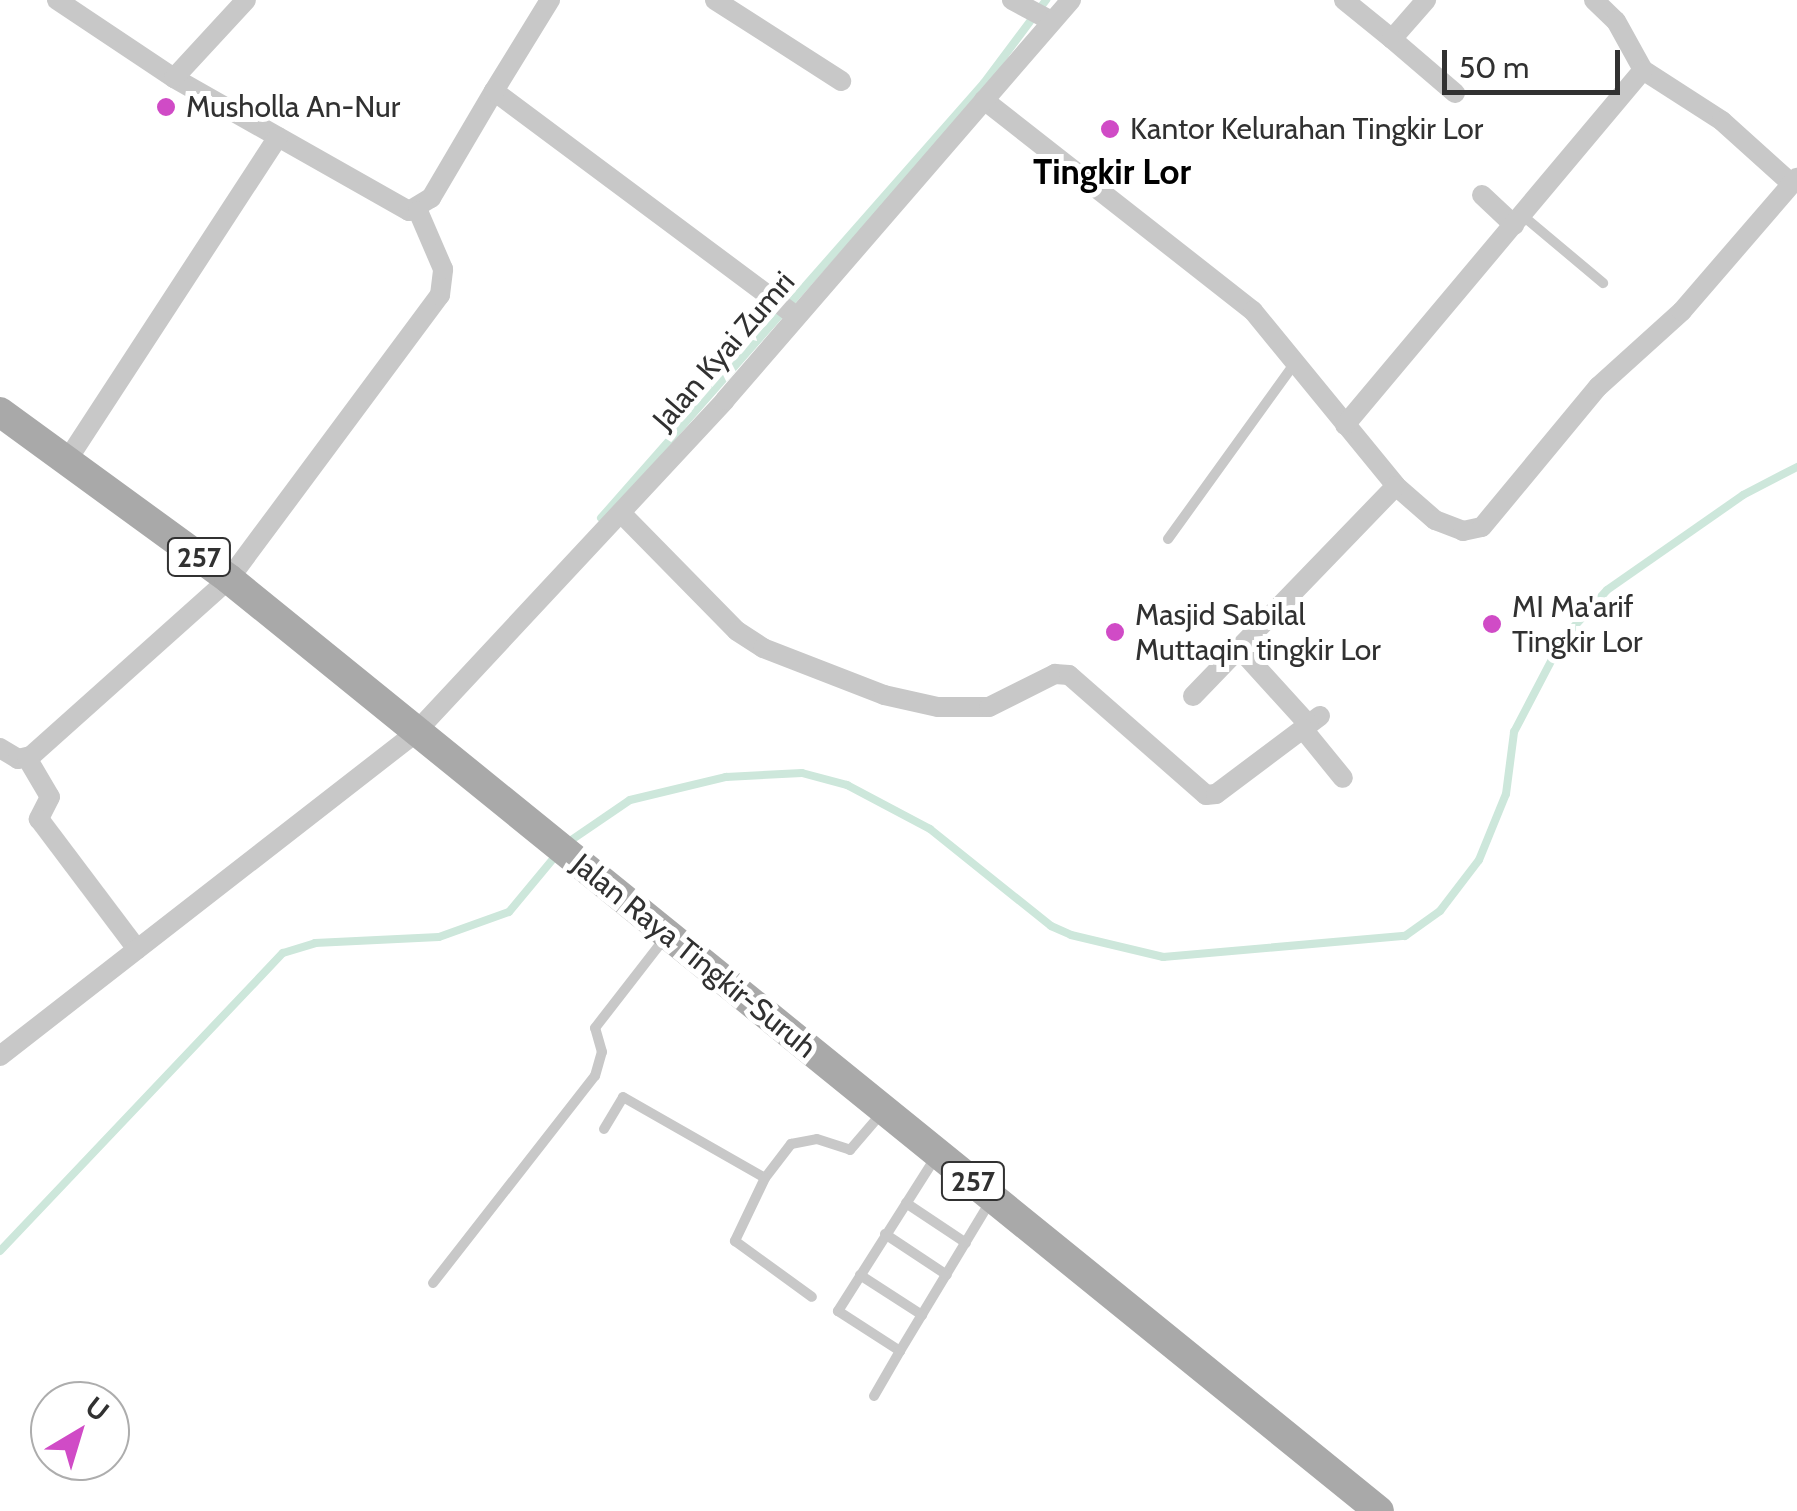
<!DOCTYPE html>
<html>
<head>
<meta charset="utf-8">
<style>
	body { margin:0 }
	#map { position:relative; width:1797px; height:1511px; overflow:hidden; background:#fff; font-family:Cabin,sans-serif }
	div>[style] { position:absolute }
	.stream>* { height:8px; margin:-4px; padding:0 4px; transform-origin:4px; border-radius:4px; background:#cde7db }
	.lane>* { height:10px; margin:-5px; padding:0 5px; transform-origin:5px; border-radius:5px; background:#c8c8c8 }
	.street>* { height:20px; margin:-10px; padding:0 10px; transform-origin:10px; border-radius:10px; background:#c8c8c8 }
	.primary>* { height:30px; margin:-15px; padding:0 15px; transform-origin:15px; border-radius:15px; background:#a9a9a9 }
	.dots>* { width:28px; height:28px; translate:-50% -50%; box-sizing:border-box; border:5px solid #fff; border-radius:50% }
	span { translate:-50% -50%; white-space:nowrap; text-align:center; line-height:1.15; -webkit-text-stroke:10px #fff; paint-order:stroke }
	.shield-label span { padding:2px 8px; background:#fff; border:2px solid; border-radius:8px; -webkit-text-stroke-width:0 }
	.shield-label { font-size:28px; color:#313131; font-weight:700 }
	.poi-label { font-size:30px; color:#313131 }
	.left { translate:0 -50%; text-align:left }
	.street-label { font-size:30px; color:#313131 }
	.quarter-label { font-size:35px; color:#000; font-weight:700 }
	.north { position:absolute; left:30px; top:1381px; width:100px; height:100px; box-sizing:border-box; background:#fff; border:2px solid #adadad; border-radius:50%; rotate:38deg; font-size:28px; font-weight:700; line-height:40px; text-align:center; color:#313131 }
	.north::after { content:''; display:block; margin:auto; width:35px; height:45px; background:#d04bc6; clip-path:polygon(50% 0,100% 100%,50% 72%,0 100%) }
	.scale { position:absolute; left:1442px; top:50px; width:178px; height:45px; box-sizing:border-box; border:5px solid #313131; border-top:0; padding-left:12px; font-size:30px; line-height:35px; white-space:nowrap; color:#313131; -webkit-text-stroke:8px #fff; paint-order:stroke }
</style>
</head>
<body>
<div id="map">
	<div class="stream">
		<i style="left:601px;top:518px;width:580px;rotate:-48.64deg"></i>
		<i style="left:984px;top:83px;width:104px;rotate:-53.2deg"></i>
		<i style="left:567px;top:843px;width:76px;rotate:-34.3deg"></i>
		<i style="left:630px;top:800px;width:99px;rotate:-13.5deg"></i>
		<i style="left:726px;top:777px;width:76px;rotate:-3deg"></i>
		<i style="left:802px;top:773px;width:47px;rotate:14.9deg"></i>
		<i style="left:847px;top:785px;width:94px;rotate:27.9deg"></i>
		<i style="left:930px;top:829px;width:155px;rotate:38.7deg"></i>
		<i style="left:1051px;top:926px;width:22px;rotate:24deg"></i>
		<i style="left:1071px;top:935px;width:95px;rotate:13.4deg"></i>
		<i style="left:1163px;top:957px;width:243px;rotate:-5deg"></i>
		<i style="left:1405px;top:936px;width:43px;rotate:-35.5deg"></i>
		<i style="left:1440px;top:911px;width:64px;rotate:-52.6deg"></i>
		<i style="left:1479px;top:860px;width:71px;rotate:-67.8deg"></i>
		<i style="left:1506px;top:794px;width:63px;rotate:-82.6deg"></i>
		<i style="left:1514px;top:732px;width:104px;rotate:-62.4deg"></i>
		<i style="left:1562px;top:640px;width:67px;rotate:-48deg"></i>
		<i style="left:1607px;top:590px;width:166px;rotate:-34.9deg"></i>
		<i style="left:1743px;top:495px;width:61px;rotate:-27.4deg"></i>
		<i style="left:0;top:1251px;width:411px;rotate:-46.5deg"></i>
		<i style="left:283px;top:953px;width:34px;rotate:-17deg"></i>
		<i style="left:315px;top:943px;width:124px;rotate:-2.8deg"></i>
		<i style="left:439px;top:937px;width:74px;rotate:-19.7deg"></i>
		<i style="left:509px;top:912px;width:77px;rotate:-50.3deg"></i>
	</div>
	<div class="lane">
		<i style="left:1522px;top:215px;width:106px;rotate:40deg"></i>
		<i style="left:1168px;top:539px;width:213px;rotate:-54.2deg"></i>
		<i style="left:604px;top:1129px;width:37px;rotate:-59deg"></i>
		<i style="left:623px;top:1097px;width:163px;rotate:29.7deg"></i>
		<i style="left:765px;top:1178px;width:43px;rotate:-52.6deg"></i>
		<i style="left:791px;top:1144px;width:26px;rotate:-11deg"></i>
		<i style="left:817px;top:1139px;width:35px;rotate:18deg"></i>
		<i style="left:850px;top:1150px;width:48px;rotate:-49.3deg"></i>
		<i style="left:937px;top:1155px;width:185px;rotate:122.4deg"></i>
		<i style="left:838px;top:1311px;width:74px;rotate:32.8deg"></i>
		<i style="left:900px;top:1351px;width:174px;rotate:-58.9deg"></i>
		<i style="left:765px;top:1178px;width:70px;rotate:115.5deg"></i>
		<i style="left:735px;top:1241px;width:95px;rotate:36deg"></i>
		<i style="left:906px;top:1203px;width:72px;rotate:33.7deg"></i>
		<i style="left:885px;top:1234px;width:74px;rotate:33.5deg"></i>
		<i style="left:860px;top:1275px;width:74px;rotate:32.8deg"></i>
		<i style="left:433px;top:1283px;width:263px;rotate:-52deg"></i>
		<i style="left:595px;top:1076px;width:25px;rotate:-74deg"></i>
		<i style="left:602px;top:1052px;width:25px;rotate:-106deg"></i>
		<i style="left:595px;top:1028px;width:113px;rotate:-52.2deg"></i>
		<i style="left:874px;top:1396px;width:52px;rotate:-60deg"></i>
	</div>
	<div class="street">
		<i style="left:57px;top:0;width:141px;rotate:33.7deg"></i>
		<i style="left:174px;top:78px;width:270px;rotate:29.5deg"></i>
		<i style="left:409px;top:211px;width:26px;rotate:-31deg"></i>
		<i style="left:431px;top:198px;width:124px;rotate:-59.5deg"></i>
		<i style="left:494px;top:91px;width:375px;rotate:36.7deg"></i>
		<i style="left:715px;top:0;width:150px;rotate:32.7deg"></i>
		<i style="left:1012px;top:0;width:38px;rotate:28deg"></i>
		<i style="left:1344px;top:0;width:62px;rotate:39.1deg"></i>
		<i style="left:1392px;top:39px;width:52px;rotate:-48.9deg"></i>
		<i style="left:1594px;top:0;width:30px;rotate:44deg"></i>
		<i style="left:1616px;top:21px;width:56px;rotate:61.1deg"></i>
		<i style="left:1643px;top:70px;width:94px;rotate:32.8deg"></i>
		<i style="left:1722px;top:121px;width:94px;rotate:42deg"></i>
		<i style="left:1392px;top:39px;width:83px;rotate:40.6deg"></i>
		<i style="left:174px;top:78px;width:106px;rotate:-47.3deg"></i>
		<i style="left:494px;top:91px;width:107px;rotate:-58.4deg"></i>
		<i style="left:984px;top:100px;width:342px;rotate:38.1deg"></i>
		<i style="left:1253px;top:311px;width:226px;rotate:50.7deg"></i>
		<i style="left:1396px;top:486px;width:52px;rotate:41.1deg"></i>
		<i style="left:1435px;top:520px;width:30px;rotate:21deg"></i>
		<i style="left:1463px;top:531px;width:19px;rotate:-12deg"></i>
		<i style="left:1482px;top:527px;width:182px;rotate:-50.4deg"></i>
		<i style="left:1598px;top:387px;width:113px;rotate:-42.1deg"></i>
		<i style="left:1682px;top:311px;width:176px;rotate:-49.2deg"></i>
		<i style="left:1482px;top:195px;width:44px;rotate:43.2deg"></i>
		<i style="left:1345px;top:425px;width:463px;rotate:-50deg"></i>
		<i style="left:66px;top:462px;width:388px;rotate:-56.9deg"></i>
		<i style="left:621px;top:513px;width:165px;rotate:45.5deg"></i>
		<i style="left:737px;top:631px;width:31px;rotate:33deg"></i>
		<i style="left:763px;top:648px;width:130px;rotate:21.2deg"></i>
		<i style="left:884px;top:695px;width:55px;rotate:12.5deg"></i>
		<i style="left:938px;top:707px;width:51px"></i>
		<i style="left:989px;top:707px;width:74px;rotate:-26.6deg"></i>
		<i style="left:1055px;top:674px;width:14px;rotate:4deg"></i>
		<i style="left:1069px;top:675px;width:182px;rotate:41.2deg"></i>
		<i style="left:1206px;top:795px;width:10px;rotate:-6deg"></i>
		<i style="left:1216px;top:794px;width:130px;rotate:-36.9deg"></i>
		<i style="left:1239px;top:648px;width:104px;rotate:47.7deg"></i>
		<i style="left:1193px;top:696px;width:292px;rotate:-46deg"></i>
		<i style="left:1303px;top:729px;width:63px;rotate:50.8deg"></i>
		<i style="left:0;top:748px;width:21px;rotate:31deg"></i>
		<i style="left:18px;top:759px;width:13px;rotate:-13deg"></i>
		<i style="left:31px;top:756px;width:266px;rotate:-41.8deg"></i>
		<i style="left:229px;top:579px;width:354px;rotate:-53.4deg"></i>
		<i style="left:440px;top:295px;width:26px;rotate:-83deg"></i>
		<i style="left:443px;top:269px;width:63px;rotate:-113.3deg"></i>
		<i style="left:27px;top:758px;width:45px;rotate:59.5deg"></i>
		<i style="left:50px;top:797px;width:25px;rotate:117deg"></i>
		<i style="left:39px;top:819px;width:163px;rotate:53deg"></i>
		<i style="left:0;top:1056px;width:524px;rotate:-37.87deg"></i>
		<i style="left:414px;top:734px;width:456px;rotate:-47deg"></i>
		<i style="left:725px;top:400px;width:529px;rotate:-49.14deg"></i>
	</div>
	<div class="primary">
		<i style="left:0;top:412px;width:283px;rotate:36.1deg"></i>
		<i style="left:229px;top:579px;width:1480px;rotate:39.02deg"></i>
	</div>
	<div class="dots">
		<i style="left:166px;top:107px;background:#d04bc6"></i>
		<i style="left:1110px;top:129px;background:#d04bc6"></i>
		<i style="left:1492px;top:624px;background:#d04bc6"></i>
		<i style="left:1115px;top:632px;background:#d04bc6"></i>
	</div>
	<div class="shield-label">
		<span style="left:199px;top:557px">257</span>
		<span style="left:973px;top:1181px">257</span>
	</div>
	<div class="poi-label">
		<span class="left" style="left:186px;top:107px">Musholla An-Nur</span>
		<span class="left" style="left:1130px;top:129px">Kantor Kelurahan Tingkir Lor</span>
		<span class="left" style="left:1512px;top:624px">MI Ma'arif<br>Tingkir Lor</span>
		<span class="left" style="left:1135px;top:632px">Masjid Sabilal<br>Muttaqin tingkir Lor</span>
	</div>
	<div class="street-label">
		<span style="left:724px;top:351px;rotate:-49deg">Jalan Kyai Zumri</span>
		<span style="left:694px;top:956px;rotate:39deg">Jalan Raya Tingkir-Suruh</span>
	</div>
	<div class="quarter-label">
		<span style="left:1112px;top:172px">Tingkir Lor</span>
	</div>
	<div class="north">U</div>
	<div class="scale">50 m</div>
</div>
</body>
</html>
